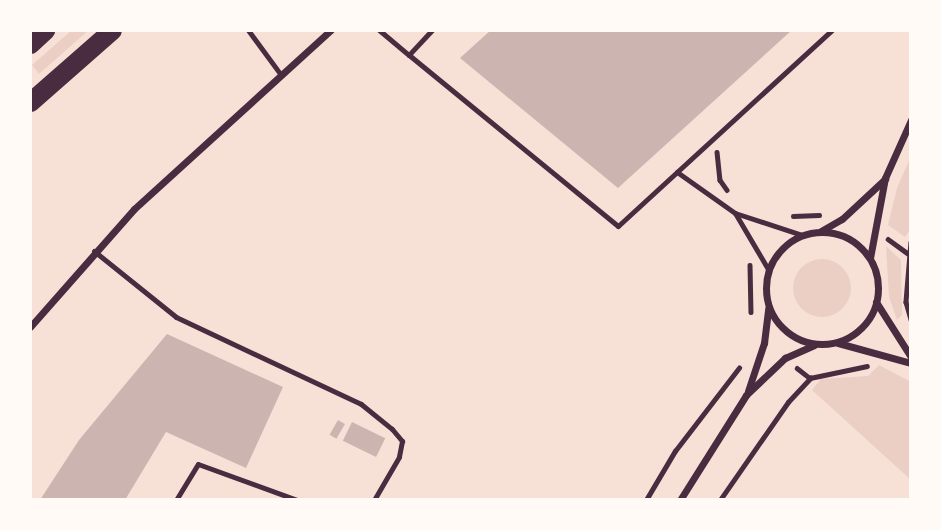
<!DOCTYPE html>
<html>
<head>
<meta charset="utf-8">
<style>
	body { margin:0 }
	#map { position:relative; width:941px; height:530px; overflow:hidden; background:#f7e1d7; font-family:"Asap Condensed",sans-serif }
	div>[style] { position:absolute }
	.green>* { inset:0; background:#ebcfc5 }
	.round { border-radius:50% }
	.building>* { inset:0; background:#ccb4b1; transform-origin:0 0 }
	.path>* { height:4.5px; margin:-2.25px; padding:0 2.25px; transform-origin:2.25px; border-radius:2.25px; background:#4a2c40 }
	.service>* { height:5px; margin:-2.5px; padding:0 2.5px; transform-origin:2.5px; border-radius:2.5px; background:#4a2c40 }
	.minor>* { height:7px; margin:-3.5px; padding:0 3.5px; transform-origin:3.5px; border-radius:3.5px; background:#4a2c40 }
	.minor>.ring { margin:-3.5px; padding:0; box-sizing:content-box; background:none; border:7px solid #4a2c40; border-radius:50% }
	.motorway>* { height:19px; margin:-9.5px; padding:0 9.5px; transform-origin:9.5px; border-radius:9.5px; background:#4a2c40 }
	span { translate:-50% -50%; white-space:nowrap; text-align:center; line-height:1.15; -webkit-text-stroke:7px #fffaf5; paint-order:stroke }
	.frame { position:absolute; inset:0; border:32px solid #fffaf5; pointer-events:none }
</style>
</head>
<body>
<div id="map">
	<div class="green">
		<i style="clip-path:polygon(72px 30px,89px 30px,39px 74px,32px 65px)"></i>
		<i style="clip-path:polygon(911px 156px,911px 228px,905px 237px,888px 225px,897px 188px)"></i>
		<i style="clip-path:polygon(886px 246px,901px 260px,902px 315px,897px 320px,889px 297px)"></i>
		<i class="round" style="left:793px;top:259px;width:58px;height:58px"></i>
		<i style="clip-path:polygon(879px 365px,911px 382px,911px 480px,812px 390px,821px 379px,868px 376px)"></i>
	</div>
	<div class="building">
		<i style="clip-path:polygon(491px 30px,792px 30px,618px 188px,460px 58px)"></i>
		<i style="clip-path:polygon(167px 334px,283px 387px,246px 468px,166px 432px,125px 500px,40px 500px,79px 440px)"></i>
		<i style="left:338px;top:420px;width:8px;height:17px;rotate:30deg"></i>
		<i style="left:352px;top:422px;width:37px;height:21px;rotate:26deg"></i>
	</div>
	<div class="path">
		<i style="left:717px;top:152px;width:28px;rotate:84deg"></i>
		<i style="left:720px;top:180px;width:12px;rotate:55deg"></i>
		<i style="left:793px;top:216px;width:26px;rotate:-2deg"></i>
		<i style="left:888px;top:239px;width:24px;rotate:36deg"></i>
		<i style="left:911px;top:242px;width:60px;rotate:94.8deg"></i>
		<i style="left:906px;top:302px;width:19px;rotate:74deg"></i>
		<i style="left:750px;top:265px;width:47px;rotate:88.8deg"></i>
		<i style="left:797px;top:368px;width:16px;rotate:38deg"></i>
		<i style="left:646px;top:500px;width:57px;rotate:-59.4deg"></i>
		<i style="left:675px;top:451px;width:105px;rotate:-52.4deg"></i>
		<i style="left:720px;top:500px;width:119px;rotate:-55.2deg"></i>
		<i style="left:788px;top:402px;width:33px;rotate:-47deg"></i>
		<i style="left:810px;top:378px;width:58px;rotate:-11.9deg"></i>
	</div>
	<div class="service">
		<i style="left:248px;top:30px;width:56px;rotate:53.7deg"></i>
		<i style="left:379px;top:30px;width:39px;rotate:40deg"></i>
		<i style="left:432px;top:30px;width:34px;rotate:133deg"></i>
		<i style="left:409px;top:55px;width:270px;rotate:39.3deg"></i>
		<i style="left:618px;top:226px;width:290px;rotate:-42.5deg"></i>
		<i style="left:677px;top:172px;width:71px;rotate:35.3deg"></i>
		<i style="left:735px;top:213px;width:71px;rotate:18.2deg"></i>
		<i style="left:735px;top:213px;width:65px;rotate:59.5deg"></i>
		<i style="left:94px;top:251px;width:105px;rotate:38.8deg"></i>
		<i style="left:176px;top:317px;width:204px;rotate:25.2deg"></i>
		<i style="left:361px;top:404px;width:40px;rotate:39deg"></i>
		<i style="left:392px;top:429px;width:16px;rotate:50deg"></i>
		<i style="left:402px;top:441px;width:16px;rotate:101deg"></i>
		<i style="left:399px;top:457px;width:50px;rotate:120.2deg"></i>
		<i style="left:176px;top:500px;width:42px;rotate:-58.6deg"></i>
		<i style="left:198px;top:464px;width:105px;rotate:20deg"></i>
	</div>
	<div class="minor">
		<i style="left:821px;top:231px;width:24px;rotate:-30deg"></i>
		<i style="left:842px;top:219px;width:59px;rotate:-42.9deg"></i>
		<i class="ring" style="left:766px;top:232px;width:105px;height:105px"></i>
		<i style="left:870px;top:258px;width:81px;rotate:-79.4deg"></i>
		<i style="left:885px;top:178px;width:64px;rotate:-65.9deg"></i>
		<i style="left:876px;top:302px;width:65px;rotate:57.5deg"></i>
		<i style="left:30px;top:327px;width:157px;rotate:-48.6deg"></i>
		<i style="left:134px;top:209px;width:266px;rotate:-42.3deg"></i>
		<i style="left:838px;top:343px;width:76px;rotate:15.3deg"></i>
		<i style="left:748px;top:391px;width:51px;rotate:-71.6deg"></i>
		<i style="left:764px;top:343px;width:35px;rotate:-83deg"></i>
		<i style="left:680px;top:500px;width:124px;rotate:-57.8deg"></i>
		<i style="left:746px;top:395px;width:54px;rotate:-43.5deg"></i>
		<i style="left:785px;top:358px;width:32px;rotate:-24deg"></i>
	</div>
	<div class="motorway">
		<i style="left:30px;top:44px;width:21px;rotate:-43deg"></i>
		<i style="left:30px;top:102px;width:109px;rotate:-41.3deg"></i>
	</div>
	<div class="frame"></div>
</div>
</body>
</html>
